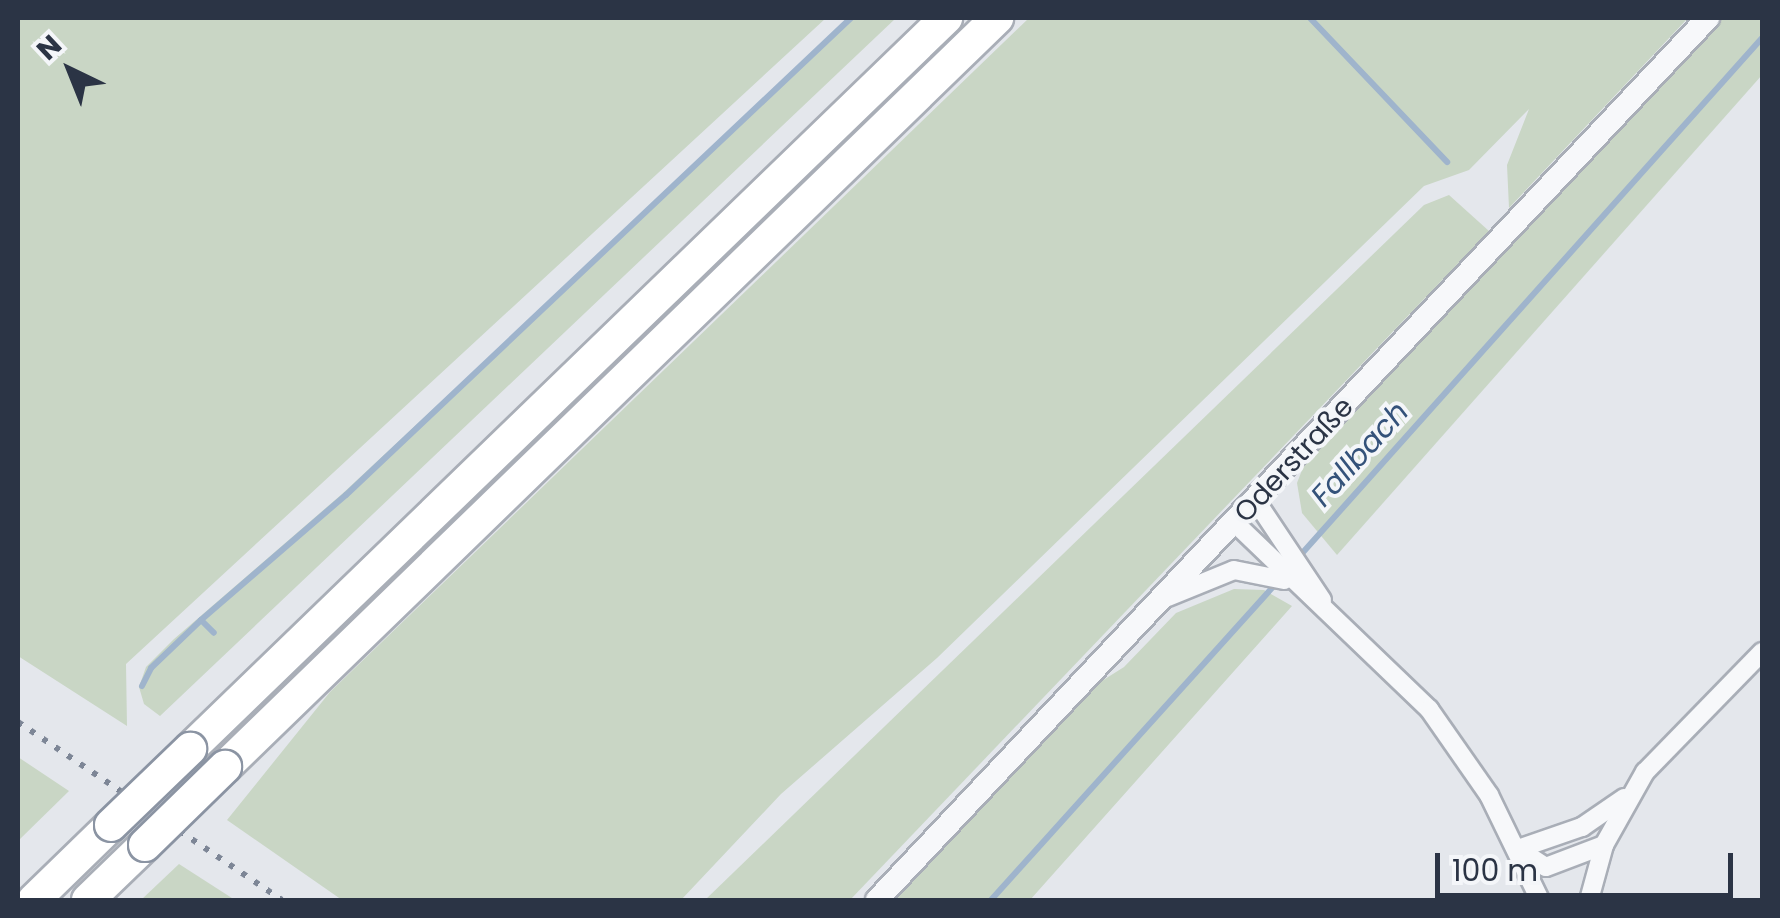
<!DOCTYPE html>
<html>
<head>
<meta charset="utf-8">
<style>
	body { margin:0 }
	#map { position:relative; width:1780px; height:918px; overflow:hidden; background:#e4e7ec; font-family:Poppins,sans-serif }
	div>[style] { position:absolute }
	.green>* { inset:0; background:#c9d6c5 }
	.stream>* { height:6px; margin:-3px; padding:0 3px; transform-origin:3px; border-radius:3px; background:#9fb4cc }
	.roads { filter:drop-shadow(2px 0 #a9aeb7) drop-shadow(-2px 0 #a9aeb7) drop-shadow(0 2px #a9aeb7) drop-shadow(0 -2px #a9aeb7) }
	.minor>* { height:18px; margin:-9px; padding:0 9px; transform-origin:9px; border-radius:9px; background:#f7f8fa }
	.tertiary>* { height:22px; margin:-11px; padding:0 11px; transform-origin:11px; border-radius:11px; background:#f7f8fa }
	.motorway>* { height:32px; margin:-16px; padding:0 16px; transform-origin:16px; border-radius:16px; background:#fff }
	.rail>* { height:6px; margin-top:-3px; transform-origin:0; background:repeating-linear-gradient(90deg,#7d8696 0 5px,transparent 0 15px) }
	.bridges { filter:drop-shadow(2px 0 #8b94a3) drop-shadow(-2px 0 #8b94a3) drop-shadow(0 2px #8b94a3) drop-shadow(0 -2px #8b94a3) }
	.motorway-bridge>* { height:32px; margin:-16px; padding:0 16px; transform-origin:16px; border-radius:16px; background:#fff }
	span { translate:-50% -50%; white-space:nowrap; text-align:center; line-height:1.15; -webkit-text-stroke:8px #f4f6f9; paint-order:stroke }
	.street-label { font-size:28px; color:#2b3445 }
	.water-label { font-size:30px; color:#34527a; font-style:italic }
	.frame { position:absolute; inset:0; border:20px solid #2b3445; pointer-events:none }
	.north { position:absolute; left:20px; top:20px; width:100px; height:100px; -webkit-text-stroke:8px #f4f6f9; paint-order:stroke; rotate:317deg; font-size:28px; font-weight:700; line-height:40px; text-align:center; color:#2b3445 }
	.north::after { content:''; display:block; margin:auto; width:35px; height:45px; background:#2b3445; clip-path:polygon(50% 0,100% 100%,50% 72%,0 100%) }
	.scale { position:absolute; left:1435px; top:853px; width:298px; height:45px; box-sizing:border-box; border:5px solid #2b3445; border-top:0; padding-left:12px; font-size:30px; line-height:35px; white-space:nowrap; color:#2b3445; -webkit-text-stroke:8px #f4f6f9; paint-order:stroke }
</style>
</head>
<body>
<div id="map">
	<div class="green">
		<i style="clip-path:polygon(18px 18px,826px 18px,126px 664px,127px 726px,18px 656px)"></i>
		<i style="clip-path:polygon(853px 18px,896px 18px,160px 716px,144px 704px,139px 687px,146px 667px,174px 639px,342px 494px)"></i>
		<i style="clip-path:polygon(1029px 18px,1688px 18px,1509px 208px,1507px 165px,1529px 109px,1469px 170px,1424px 186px,937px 658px,781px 794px,681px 900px,342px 900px,227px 820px,330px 692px)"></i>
		<i style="clip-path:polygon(1721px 18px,1762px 18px,1762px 75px,1337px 555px,1302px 513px,1297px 483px,1307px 457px)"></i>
		<i style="clip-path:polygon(1449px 195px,1489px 231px,850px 900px,705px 900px,1424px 205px)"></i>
		<i style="clip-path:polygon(1234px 589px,1264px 590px,1292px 606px,1030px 900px,888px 900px,1086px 691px,1124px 667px,1176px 613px)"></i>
		<i style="clip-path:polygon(18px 757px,69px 791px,18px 841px)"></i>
		<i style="clip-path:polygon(179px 864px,235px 900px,141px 900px)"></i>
	</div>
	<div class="stream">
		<i style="left:1310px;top:18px;width:199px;rotate:46.4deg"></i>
		<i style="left:1297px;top:559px;width:698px;rotate:-48.25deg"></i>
		<i style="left:201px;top:620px;width:191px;rotate:-40.8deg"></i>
		<i style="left:346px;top:495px;width:695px;rotate:-43.37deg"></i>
		<i style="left:142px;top:686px;width:20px;rotate:-63deg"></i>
		<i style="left:151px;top:668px;width:69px;rotate:-43.8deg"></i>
		<i style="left:201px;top:620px;width:18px;rotate:45deg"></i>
		<i style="left:991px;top:900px;width:426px;rotate:-48deg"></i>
	</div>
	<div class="roads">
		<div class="minor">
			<i style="left:1256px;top:501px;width:119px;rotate:56.3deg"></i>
			<i style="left:1235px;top:523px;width:269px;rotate:43.8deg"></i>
			<i style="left:1429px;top:709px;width:105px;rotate:55.1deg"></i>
			<i style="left:1489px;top:795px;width:117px;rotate:64.1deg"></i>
			<i style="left:1168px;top:597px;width:71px;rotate:-22.2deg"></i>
			<i style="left:1234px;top:570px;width:51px;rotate:11.3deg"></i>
			<i style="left:1518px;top:849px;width:68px;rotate:-19deg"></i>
			<i style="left:1582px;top:827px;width:51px;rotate:-34.6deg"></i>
			<i style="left:1518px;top:849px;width:33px;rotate:33deg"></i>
			<i style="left:1546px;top:867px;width:62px;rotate:-20.8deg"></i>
			<i style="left:1589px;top:900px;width:57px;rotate:-74.7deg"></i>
			<i style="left:1604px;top:845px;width:84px;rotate:-60.7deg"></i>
			<i style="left:1645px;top:772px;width:168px;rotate:-45.7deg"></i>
		</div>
		<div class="tertiary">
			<i style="left:877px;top:900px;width:1212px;rotate:-46.71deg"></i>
		</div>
		<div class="motorway">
			<i style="left:190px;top:749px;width:1052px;rotate:-44.04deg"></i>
			<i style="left:225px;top:767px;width:1076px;rotate:-44.13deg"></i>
			<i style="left:34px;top:900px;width:107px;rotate:-44.2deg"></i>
			<i style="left:88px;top:900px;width:79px;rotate:-44deg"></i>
		</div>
	</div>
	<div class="rail">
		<i style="left:18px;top:722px;width:318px;rotate:34deg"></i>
	</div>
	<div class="bridges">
		<div class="motorway-bridge">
			<i style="left:111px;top:825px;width:110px;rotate:-43.9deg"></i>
			<i style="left:145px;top:845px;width:112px;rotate:-44.3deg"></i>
		</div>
	</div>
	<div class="street-label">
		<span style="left:1294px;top:460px;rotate:-47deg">Oderstraße</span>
	</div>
	<div class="water-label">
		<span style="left:1360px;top:454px;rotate:-48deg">Fallbach</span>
	</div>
	<div class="frame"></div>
	<div class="north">N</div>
	<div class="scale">100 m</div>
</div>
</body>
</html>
